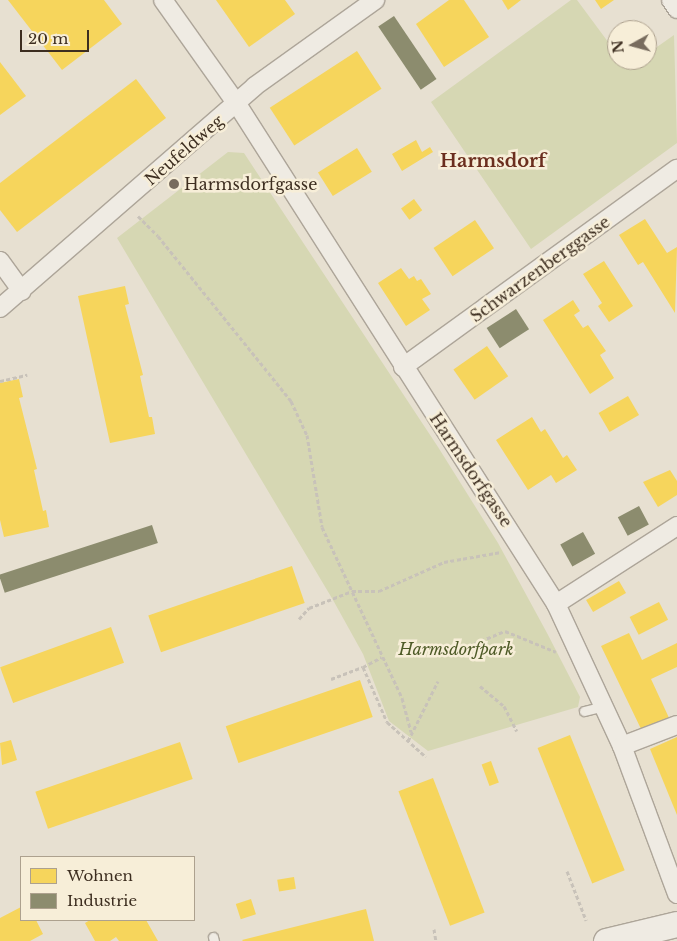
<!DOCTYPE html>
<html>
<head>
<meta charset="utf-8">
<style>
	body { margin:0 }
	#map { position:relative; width:677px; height:941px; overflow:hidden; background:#e7e0d1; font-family:"Libre Baskerville",serif }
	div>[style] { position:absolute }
	.green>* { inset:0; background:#d6d7b3 }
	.homes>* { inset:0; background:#f6d55c; transform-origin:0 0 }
	.industry>* { inset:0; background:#8c8c6e; transform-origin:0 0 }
	.path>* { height:3px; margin-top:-1.5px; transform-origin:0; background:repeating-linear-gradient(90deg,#c8c2b9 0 4px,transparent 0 6.5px) }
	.roads { filter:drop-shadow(1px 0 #ada599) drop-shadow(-1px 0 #ada599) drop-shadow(0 1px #ada599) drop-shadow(0 -1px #ada599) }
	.lane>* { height:9px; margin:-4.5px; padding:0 4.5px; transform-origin:4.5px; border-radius:4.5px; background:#efebe3 }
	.street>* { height:18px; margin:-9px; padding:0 9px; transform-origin:9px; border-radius:9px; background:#efebe3 }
	.secondary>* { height:25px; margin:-12.5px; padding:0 12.5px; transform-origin:12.5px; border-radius:12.5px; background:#efebe3 }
	.dots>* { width:14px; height:14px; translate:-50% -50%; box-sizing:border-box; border:2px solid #f7eed8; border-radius:50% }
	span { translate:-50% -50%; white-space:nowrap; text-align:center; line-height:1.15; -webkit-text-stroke:5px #f7eed8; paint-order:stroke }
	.street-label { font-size:16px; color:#3d2e20 }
	.poi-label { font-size:16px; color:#3d2e20 }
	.left { translate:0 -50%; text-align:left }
	.park-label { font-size:16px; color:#4d5a26; font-style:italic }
	.neighbourhood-label { font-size:18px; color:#6b2e1e; font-weight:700 }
	.legend { position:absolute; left:20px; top:856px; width:175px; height:65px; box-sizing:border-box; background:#f7eed8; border:1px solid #ada18e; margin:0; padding:6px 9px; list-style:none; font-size:15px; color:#3d2e20 }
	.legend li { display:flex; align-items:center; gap:10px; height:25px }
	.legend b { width:25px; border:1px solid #ada18e }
	.north { position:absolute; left:607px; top:20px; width:50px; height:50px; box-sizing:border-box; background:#f7eed8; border:1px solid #ada18e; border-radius:50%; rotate:263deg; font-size:14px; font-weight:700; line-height:20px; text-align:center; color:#3d2e20 }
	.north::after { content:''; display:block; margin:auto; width:18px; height:22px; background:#786c5e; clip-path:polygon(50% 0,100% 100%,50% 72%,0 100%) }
	.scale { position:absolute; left:20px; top:30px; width:69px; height:22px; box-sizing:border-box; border:2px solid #3d2e20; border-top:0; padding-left:6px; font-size:15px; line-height:18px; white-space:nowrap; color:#3d2e20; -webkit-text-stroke:4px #f7eed8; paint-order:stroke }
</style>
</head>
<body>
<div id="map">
	<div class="green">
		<i style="clip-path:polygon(571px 0,577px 0,617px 54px,617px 60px,621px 60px,627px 67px,638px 60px,647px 60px,647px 54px,674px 35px,677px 143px,531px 249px,431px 102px)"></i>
		<i style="clip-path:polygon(228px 152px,244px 153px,438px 447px,498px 543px,547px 633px,580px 697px,578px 707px,428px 751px,389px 721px,363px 654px,333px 600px,117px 238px)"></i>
	</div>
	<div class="homes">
		<i style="clip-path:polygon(8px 0,104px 0,122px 24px,62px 70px)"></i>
		<i style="clip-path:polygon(216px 0,285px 0,295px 14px,249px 47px)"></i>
		<i style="clip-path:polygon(449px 0,464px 0,489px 37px,444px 67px,416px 24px)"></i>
		<i style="clip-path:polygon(502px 0,521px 0,508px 10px)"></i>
		<i style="clip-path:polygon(595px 0,614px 0,601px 9px)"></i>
		<i style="left:357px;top:51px;width:45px;height:104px;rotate:57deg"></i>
		<i style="clip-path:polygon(0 62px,26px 96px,0 115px)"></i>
		<i style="clip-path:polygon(136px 79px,166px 118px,17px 232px,0 210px,0 183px)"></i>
		<i style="clip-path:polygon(416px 140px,422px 152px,430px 147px,433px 152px,402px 171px,392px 154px)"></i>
		<i style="left:357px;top:148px;width:28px;height:46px;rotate:58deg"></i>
		<i style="left:414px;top:199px;width:14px;height:16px;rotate:54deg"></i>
		<i style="clip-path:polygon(645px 219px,667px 253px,677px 247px,675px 313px,643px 262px,638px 265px,619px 235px)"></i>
		<i style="left:475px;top:220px;width:34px;height:50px;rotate:56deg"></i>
		<i style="clip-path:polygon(604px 261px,633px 306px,609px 322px,598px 306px,602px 303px,583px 274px)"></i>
		<i style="clip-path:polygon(401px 268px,409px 279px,414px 276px,417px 281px,421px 279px,431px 294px,422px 299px,430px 310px,406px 326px,378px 283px)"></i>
		<i style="clip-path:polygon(125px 286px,129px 304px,125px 305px,143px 375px,140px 376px,149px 417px,152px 417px,155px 434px,110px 443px,78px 296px)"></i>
		<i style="clip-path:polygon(573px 300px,580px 311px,574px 315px,583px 328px,588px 325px,606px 351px,600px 355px,614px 378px,590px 394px,543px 320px)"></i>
		<i style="left:487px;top:346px;width:37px;height:41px;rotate:55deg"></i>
		<i style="clip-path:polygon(19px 379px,23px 397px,19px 398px,37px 469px,34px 470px,43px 511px,46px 510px,49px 527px,4px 537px,0 520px,0 383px)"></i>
		<i style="left:628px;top:396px;width:22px;height:34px;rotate:60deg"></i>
		<i style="clip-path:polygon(532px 417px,541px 432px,545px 429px,563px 458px,567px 455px,577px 470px,556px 483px,551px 475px,528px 490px,496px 440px)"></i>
		<i style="clip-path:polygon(670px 470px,677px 481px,677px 495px,658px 507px,643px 482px)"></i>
		<i style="left:292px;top:566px;width:39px;height:152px;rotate:71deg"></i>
		<i style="left:619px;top:581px;width:14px;height:38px;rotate:60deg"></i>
		<i style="left:659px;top:602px;width:20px;height:33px;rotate:63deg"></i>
		<i style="left:111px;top:627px;width:38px;height:118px;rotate:70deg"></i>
		<i style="clip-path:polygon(629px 633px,642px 660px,677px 643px,677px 667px,651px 679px,670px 720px,642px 731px,601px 646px)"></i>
		<i style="left:360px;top:680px;width:39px;height:142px;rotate:71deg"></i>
		<i style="left:570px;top:735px;width:146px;height:35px;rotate:68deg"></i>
		<i style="clip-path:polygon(677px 737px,677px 815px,650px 749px)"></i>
		<i style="clip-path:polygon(11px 740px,17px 760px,2px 765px,0 743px)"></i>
		<i style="left:180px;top:742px;width:39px;height:153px;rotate:71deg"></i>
		<i style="left:491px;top:761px;width:23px;height:10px;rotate:70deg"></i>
		<i style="left:433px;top:778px;width:144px;height:37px;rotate:69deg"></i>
		<i style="left:294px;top:877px;width:12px;height:17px;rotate:81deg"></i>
		<i style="left:251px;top:899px;width:16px;height:16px;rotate:72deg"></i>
		<i style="clip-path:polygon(21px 907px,21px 920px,36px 920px,43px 934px,30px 941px,0 941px,0 918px)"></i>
		<i style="clip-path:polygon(366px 909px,374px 941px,243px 941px,242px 940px)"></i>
		<i style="clip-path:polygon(90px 920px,146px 920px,158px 941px,119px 941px,116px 937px,110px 941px,95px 941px,85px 923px)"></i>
	</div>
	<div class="industry">
		<i style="left:394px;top:16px;width:76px;height:19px;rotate:56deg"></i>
		<i style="left:516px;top:309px;width:24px;height:35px;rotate:57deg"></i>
		<i style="left:639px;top:506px;width:21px;height:24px;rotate:62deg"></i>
		<i style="left:152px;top:525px;width:19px;height:161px;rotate:72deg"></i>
		<i style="left:583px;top:532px;width:25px;height:26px;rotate:61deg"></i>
	</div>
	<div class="path">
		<i style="left:138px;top:216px;width:28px;rotate:45deg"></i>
		<i style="left:158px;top:236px;width:212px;rotate:51.1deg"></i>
		<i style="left:291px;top:401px;width:38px;rotate:65deg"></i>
		<i style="left:307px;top:435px;width:93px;rotate:80.7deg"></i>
		<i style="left:322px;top:527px;width:189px;rotate:64.9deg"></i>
		<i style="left:402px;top:698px;width:35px;rotate:75deg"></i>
		<i style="left:0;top:381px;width:28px;rotate:-13deg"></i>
		<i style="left:299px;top:619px;width:15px;rotate:-48deg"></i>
		<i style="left:309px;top:608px;width:46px;rotate:-21.6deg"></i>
		<i style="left:352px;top:591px;width:27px"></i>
		<i style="left:379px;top:591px;width:71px;rotate:-24deg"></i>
		<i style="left:444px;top:562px;width:58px;rotate:-10deg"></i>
		<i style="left:469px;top:646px;width:39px;rotate:-23deg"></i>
		<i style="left:505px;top:631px;width:55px;rotate:22.4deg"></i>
		<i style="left:363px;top:667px;width:21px;rotate:-28deg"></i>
		<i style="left:331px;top:679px;width:34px;rotate:-21deg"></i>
		<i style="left:363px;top:667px;width:60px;rotate:66.4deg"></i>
		<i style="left:387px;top:722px;width:52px;rotate:41.9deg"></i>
		<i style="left:480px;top:686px;width:31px;rotate:40deg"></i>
		<i style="left:504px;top:706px;width:28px;rotate:63deg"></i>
		<i style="left:408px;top:741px;width:67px;rotate:-63.4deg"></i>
		<i style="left:567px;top:871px;width:53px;rotate:68.8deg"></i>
		<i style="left:434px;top:929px;width:12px;rotate:81deg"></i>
	</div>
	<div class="roads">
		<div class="lane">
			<i style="left:584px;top:711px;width:21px;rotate:-14deg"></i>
			<i style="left:213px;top:937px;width:4px;rotate:76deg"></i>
		</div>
		<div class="street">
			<i style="left:163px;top:0;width:128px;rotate:54.6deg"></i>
			<i style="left:237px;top:104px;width:593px;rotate:57.46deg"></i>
			<i style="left:556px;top:604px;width:157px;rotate:65.1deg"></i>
			<i style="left:622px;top:746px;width:158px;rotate:69.6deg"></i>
			<i style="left:671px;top:0;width:11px;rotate:56deg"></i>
			<i style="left:0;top:261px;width:37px;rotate:54deg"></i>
			<i style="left:0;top:308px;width:338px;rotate:-41deg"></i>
			<i style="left:255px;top:86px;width:148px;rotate:-35.6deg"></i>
			<i style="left:403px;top:367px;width:338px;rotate:-35.9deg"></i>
			<i style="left:556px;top:604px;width:144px;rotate:-32.8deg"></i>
			<i style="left:622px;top:746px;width:59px;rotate:-20.9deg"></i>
		</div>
		<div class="secondary">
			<i style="left:606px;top:941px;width:73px;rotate:-13.5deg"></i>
		</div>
	</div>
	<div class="dots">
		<i style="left:174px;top:184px;background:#786c5e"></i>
	</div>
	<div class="street-label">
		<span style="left:184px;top:150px;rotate:-41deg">Neufeldweg</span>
		<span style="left:540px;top:269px;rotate:-36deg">Schwarzenberggasse</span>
		<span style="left:471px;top:470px;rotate:56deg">Harmsdorfgasse</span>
	</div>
	<div class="poi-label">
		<span class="left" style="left:184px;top:184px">Harmsdorfgasse</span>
	</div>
	<div class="park-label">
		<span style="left:456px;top:649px">Harmsdorfpark</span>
	</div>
	<div class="neighbourhood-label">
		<span style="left:493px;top:161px">Harmsdorf</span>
	</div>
	<ul class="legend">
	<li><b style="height:14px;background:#f6d55c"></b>Wohnen</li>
	<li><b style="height:14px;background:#8c8c6e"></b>Industrie</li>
	</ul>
	<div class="north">N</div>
	<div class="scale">20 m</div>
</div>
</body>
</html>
